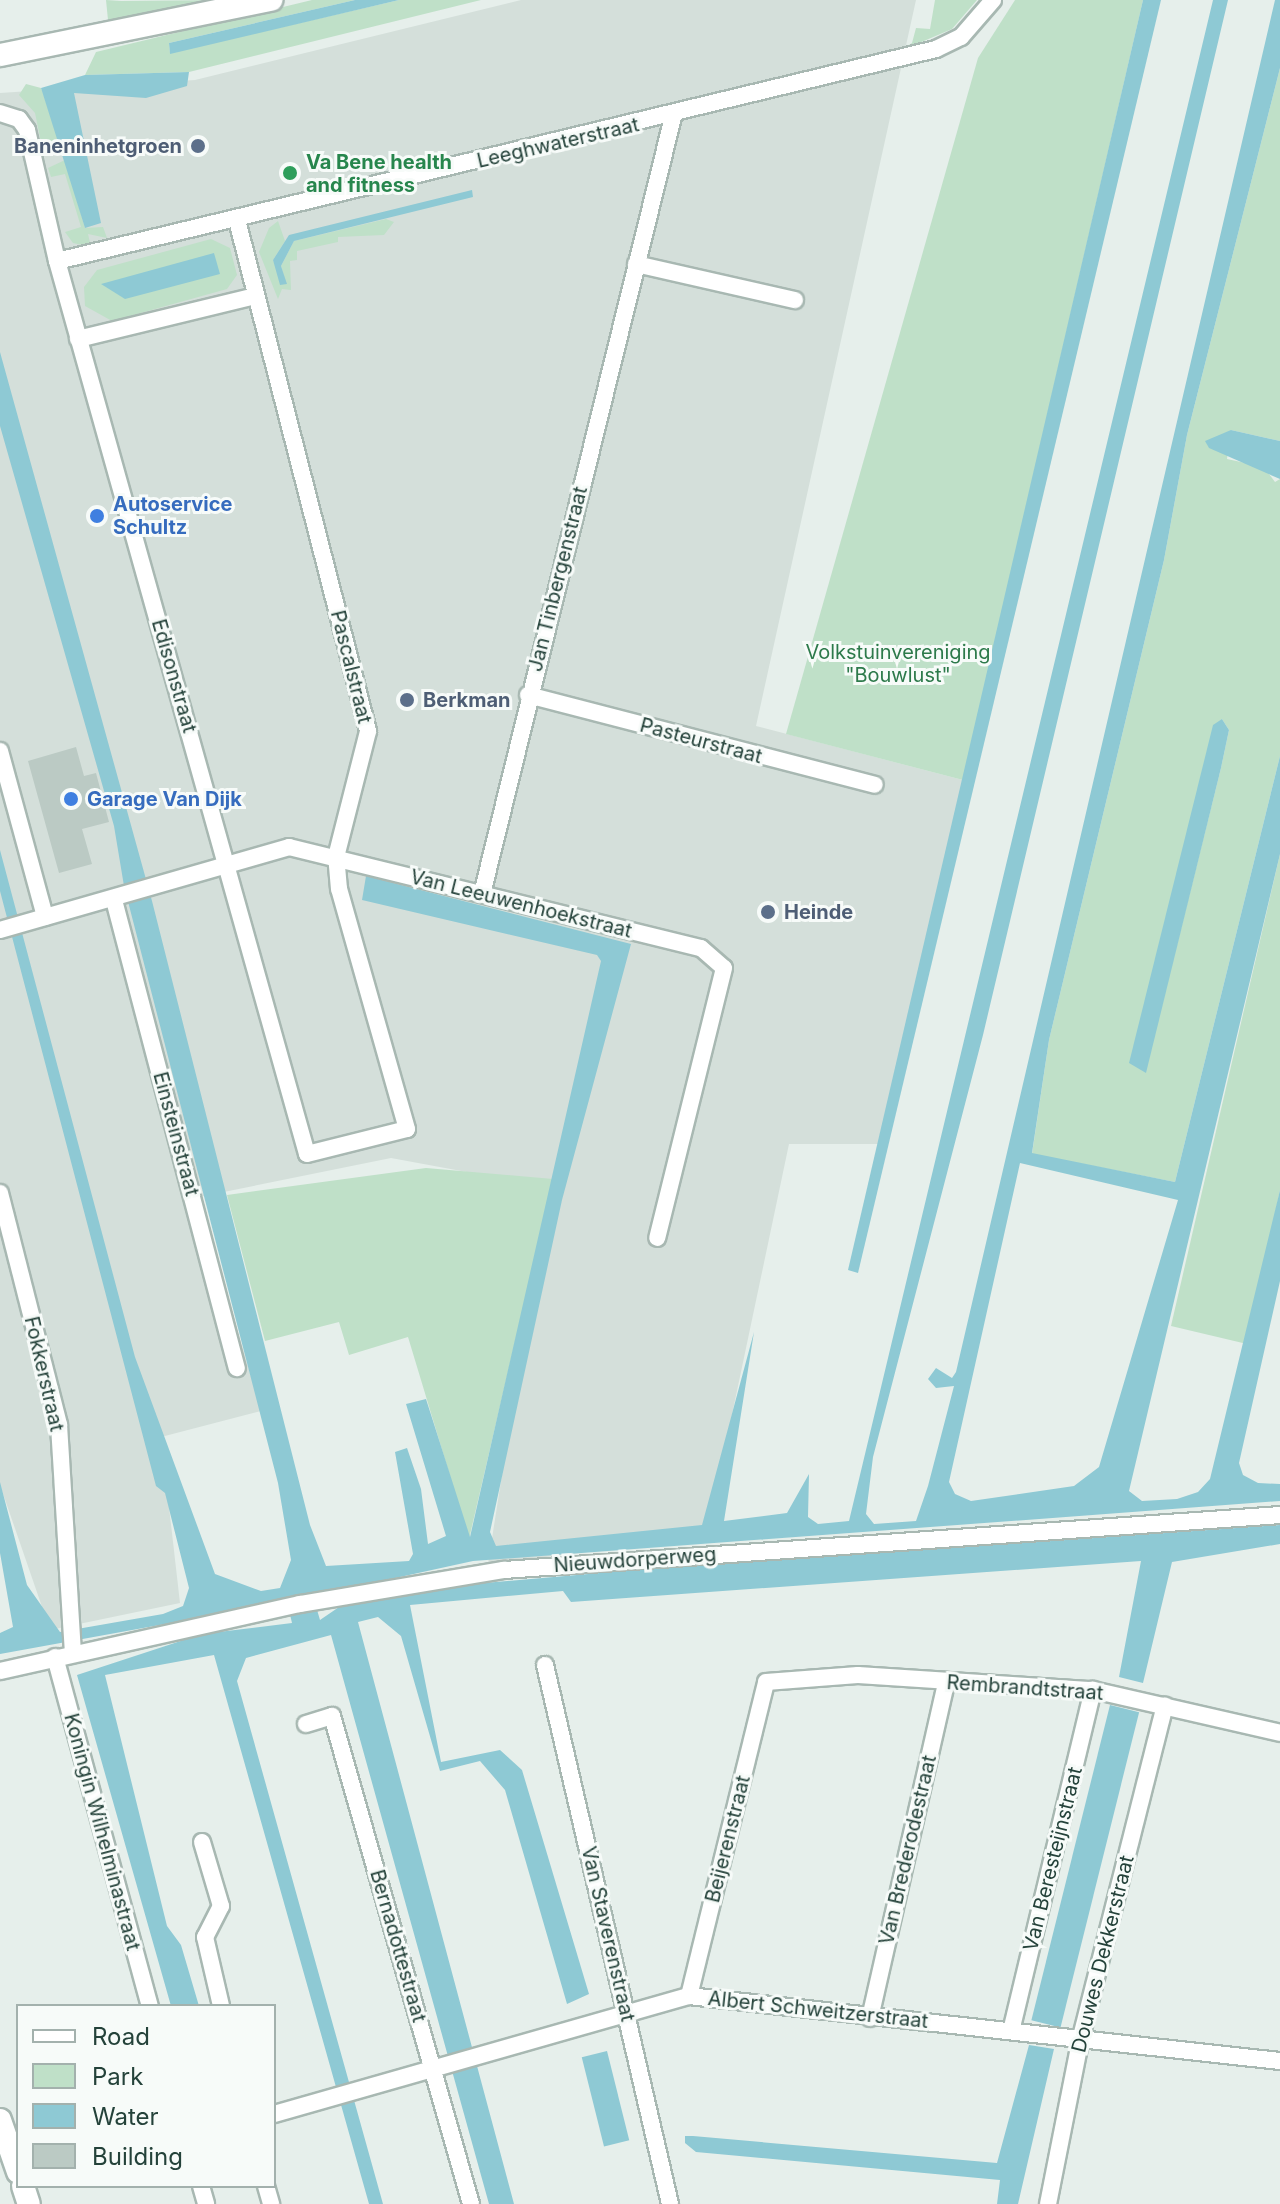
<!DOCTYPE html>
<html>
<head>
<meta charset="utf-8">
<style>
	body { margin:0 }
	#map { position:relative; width:1280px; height:2204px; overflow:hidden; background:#e6efeb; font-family:Inter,sans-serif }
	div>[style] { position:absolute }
	.built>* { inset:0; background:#d4dfda }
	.green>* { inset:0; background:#bfe0c8 }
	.water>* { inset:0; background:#8ec9d4; transform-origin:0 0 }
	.building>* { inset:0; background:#bbcac4 }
	.roads { filter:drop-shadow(2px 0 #a8b8b2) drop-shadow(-2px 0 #a8b8b2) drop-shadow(0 2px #a8b8b2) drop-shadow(0 -2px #a8b8b2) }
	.street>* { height:16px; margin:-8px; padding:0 8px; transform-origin:8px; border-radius:8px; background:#fff }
	.secondary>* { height:22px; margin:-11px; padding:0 11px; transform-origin:11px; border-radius:11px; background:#fff }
	.dots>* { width:22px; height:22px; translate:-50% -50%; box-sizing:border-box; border:4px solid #f7fbf9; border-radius:50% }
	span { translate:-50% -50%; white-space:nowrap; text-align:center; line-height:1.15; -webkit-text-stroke:6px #f7fbf9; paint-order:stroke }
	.street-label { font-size:20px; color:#24423a }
	.service-label { font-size:20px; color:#4e5e75; font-weight:700 }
	.right { translate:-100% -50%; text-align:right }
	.left { translate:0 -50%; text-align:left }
	.leisure-label { font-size:20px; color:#27864d; font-weight:700 }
	.shop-label { font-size:20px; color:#366cbe; font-weight:700 }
	.park-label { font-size:20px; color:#2d7a4b }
	.legend { position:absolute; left:16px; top:2004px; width:260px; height:184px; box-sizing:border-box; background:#f7fbf9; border:2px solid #a3b1ad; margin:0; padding:10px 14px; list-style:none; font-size:24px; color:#24423a }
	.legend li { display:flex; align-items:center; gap:16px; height:40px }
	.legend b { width:40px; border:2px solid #a3b1ad }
</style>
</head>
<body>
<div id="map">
	<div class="built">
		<i style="clip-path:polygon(521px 0,916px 0,756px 726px,963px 780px,878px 1144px,789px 1144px,706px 1538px,488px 1564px,547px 1187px,391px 1158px,199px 1197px,261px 1411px,161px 1437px,180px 1603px,50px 1630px,0 1485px,0 93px,195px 80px)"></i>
	</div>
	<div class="green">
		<i style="clip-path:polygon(106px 0,121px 1px,227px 0,108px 20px)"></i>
		<i style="clip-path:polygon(312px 0,355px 0,169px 43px,170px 53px,399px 0,481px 0,189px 72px,85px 75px,96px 52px)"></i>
		<i style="clip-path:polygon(935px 0,977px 0,952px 29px,898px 52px,912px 43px,916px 28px,930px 29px)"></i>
		<i style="clip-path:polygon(1015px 0,1143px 0,963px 780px,786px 734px,978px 58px)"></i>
		<i style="clip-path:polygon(evenodd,1280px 68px,1280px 441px,1231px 430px,1227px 459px,1264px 467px,1275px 482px,1280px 479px,1280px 756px,1175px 1182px,1032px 1154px,1049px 1040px,1164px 560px,1187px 435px,1280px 68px,1222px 719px,1229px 730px,1221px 768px,1145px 1073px,1222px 719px)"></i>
		<i style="clip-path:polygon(26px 84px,41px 88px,63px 151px,43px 152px,35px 113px,19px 95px)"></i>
		<i style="clip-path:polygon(65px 160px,85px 228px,103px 227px,107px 238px,88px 234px,91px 247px,73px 243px,65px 232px,81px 227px,65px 174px,51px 177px,48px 168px)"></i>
		<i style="clip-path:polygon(386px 219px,394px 222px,384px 235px,338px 237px,338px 242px,297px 251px,297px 260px,290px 261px,291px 290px,282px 289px,278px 299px,259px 252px,269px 228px,278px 221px,285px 241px,273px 260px,286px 284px,281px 266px,294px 241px)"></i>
		<i style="clip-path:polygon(211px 239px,230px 248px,237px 275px,227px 289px,112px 321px,85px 306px,84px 287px,97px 270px)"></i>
		<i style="clip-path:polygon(1280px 854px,1280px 1190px,1247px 1344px,1171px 1326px)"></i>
		<i style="clip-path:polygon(426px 1168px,553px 1179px,469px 1539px,408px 1337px,349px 1355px,339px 1322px,265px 1341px,227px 1195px)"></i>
	</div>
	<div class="water">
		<i style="clip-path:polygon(355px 0,399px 0,170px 54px,169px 43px)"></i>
		<i style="clip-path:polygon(1143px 0,1161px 0,858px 1273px,848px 1270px)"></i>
		<i style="clip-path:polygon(evenodd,1213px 0,1228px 0,983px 1035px,873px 1457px,866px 1514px,874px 1524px,916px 1521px,928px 1486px,954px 1386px,936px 1388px,928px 1379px,936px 1368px,952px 1378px,956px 1372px,1275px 0,1280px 0,1280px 68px,1187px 435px,1164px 560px,1049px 1040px,1032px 1153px,1175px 1182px,1280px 756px,1280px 854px,1129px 1491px,1142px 1501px,1177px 1499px,1198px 1492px,1210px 1479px,1280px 1190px,1280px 1281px,1239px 1463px,1243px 1475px,1258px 1483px,1280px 1484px,1280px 1501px,473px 1561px,313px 1596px,320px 1620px,342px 1605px,473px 1584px,634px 1570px,1280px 1525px,1280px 1544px,1172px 1562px,1143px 1683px,1119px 1677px,1141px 1561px,571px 1602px,563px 1591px,410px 1605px,441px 1762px,500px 1750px,522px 1770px,589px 1994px,567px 2004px,505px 1790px,480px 1761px,440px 1771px,401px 1636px,378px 1617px,358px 1622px,514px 2204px,489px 2204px,331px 1635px,246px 1658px,237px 1681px,383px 2204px,369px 2204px,214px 1655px,105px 1675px,167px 1926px,181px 1945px,199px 2006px,171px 2006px,77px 1675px,202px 1634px,292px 1623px,287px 1602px,0 1654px,0 1633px,13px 1627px,0 1553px,0 1482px,27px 1585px,60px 1632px,163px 1614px,183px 1606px,189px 1588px,165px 1493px,156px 1486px,0 891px,0 850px,135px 1357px,215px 1574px,261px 1591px,280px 1588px,291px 1560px,278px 1483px,124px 886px,114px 826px,0 426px,0 352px,152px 901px,310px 1525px,326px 1566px,409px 1561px,413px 1554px,395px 1452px,407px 1448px,421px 1489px,428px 1544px,446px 1536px,406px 1404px,426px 1399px,470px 1537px,601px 961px,597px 955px,362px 900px,366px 876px,631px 944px,562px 1200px,490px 1532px,496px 1546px,702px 1525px,754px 1332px,724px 1521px,787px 1513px,809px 1474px,808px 1517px,818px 1524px,849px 1521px,1213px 0,1020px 1163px,1178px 1200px,1099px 1467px,1074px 1486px,971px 1501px,955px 1494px,949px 1482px,1020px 1163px)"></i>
		<i style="clip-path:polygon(189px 72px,187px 86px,146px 98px,74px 93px,101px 223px,85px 228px,41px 88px,85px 75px)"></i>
		<i style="clip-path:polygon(472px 190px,473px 197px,294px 241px,281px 266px,287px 284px,280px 285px,273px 260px,289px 235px)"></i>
		<i style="clip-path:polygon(214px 253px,220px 274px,125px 299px,101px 284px)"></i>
		<i style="clip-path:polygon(1231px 430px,1280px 441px,1280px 479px,1209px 448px,1205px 441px)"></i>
		<i style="clip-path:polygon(1222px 719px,1229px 730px,1221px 768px,1146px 1073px,1129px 1063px,1213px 725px)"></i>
		<i style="left:1110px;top:1705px;width:30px;height:325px;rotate:14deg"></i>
		<i style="clip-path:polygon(1029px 2045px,1054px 2049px,1018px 2204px,997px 2204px,1000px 2180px,696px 2152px,685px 2143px,685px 2136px,693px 2136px,997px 2163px)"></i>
		<i style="left:607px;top:2051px;width:92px;height:26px;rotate:76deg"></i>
	</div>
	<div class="building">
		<i style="clip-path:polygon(76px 747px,84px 776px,96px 773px,109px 822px,82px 829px,92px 864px,59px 873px,28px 761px)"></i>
	</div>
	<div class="roads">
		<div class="street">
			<i style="left:0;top:113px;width:20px;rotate:18deg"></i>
			<i style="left:19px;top:119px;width:14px;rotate:54deg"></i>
			<i style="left:27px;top:130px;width:134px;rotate:77.1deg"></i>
			<i style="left:57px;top:261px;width:927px;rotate:74.36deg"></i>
			<i style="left:307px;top:1154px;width:103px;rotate:-14deg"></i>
			<i style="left:407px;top:1129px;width:249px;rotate:-105.8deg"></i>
			<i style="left:339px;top:889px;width:32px;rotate:-95deg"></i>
			<i style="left:336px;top:857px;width:130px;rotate:-75.7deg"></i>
			<i style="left:368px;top:731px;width:528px;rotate:-104.38deg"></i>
			<i style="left:57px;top:261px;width:904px;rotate:-13.56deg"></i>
			<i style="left:936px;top:49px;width:28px;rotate:-26deg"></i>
			<i style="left:961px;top:37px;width:49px;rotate:-49.1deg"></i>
			<i style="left:636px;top:264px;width:163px;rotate:12.8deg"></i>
			<i style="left:78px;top:339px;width:183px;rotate:-13.6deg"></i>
			<i style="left:528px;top:695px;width:358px;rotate:14.5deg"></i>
			<i style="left:0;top:751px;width:172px;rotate:74.8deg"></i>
			<i style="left:482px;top:894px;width:800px;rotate:-76.19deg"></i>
			<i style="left:114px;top:900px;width:484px;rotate:75.3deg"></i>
			<i style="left:0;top:930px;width:301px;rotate:-16deg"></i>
			<i style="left:289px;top:847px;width:424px;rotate:13.8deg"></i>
			<i style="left:701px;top:948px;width:30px;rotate:41deg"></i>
			<i style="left:724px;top:968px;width:278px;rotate:103.9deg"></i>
			<i style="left:0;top:1193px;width:239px;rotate:75.7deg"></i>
			<i style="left:59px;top:1425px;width:229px;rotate:86.5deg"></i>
			<i style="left:55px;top:1657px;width:362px;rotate:74.8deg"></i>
			<i style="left:545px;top:1665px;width:553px;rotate:76.94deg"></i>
			<i style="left:0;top:1671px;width:307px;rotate:-12.6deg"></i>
			<i style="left:300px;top:1604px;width:207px;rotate:-9.5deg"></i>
			<i style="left:504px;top:1570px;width:778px;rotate:-4.05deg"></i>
			<i style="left:306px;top:1724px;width:27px;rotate:-17deg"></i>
			<i style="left:332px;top:1716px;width:507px;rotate:74.1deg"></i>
			<i style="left:202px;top:1842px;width:67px;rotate:73.5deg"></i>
			<i style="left:221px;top:1906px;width:35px;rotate:117deg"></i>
			<i style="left:205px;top:1937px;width:71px;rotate:76.9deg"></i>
			<i style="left:689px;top:1996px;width:323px;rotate:-76.2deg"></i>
			<i style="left:766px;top:1682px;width:92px;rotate:-4.4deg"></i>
			<i style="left:858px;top:1675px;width:235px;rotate:3.7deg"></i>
			<i style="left:1093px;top:1690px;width:192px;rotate:12.9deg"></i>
			<i style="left:870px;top:2018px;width:344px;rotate:-77.2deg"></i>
			<i style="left:1012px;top:2027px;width:347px;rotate:-76.5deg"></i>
			<i style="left:274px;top:2114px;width:431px;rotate:-15.9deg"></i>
			<i style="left:689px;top:1996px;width:595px;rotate:6.28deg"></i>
			<i style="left:201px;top:2186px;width:19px;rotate:74deg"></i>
			<i style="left:266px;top:2186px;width:19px;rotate:74deg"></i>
			<i style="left:1048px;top:2204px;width:170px;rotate:-78.8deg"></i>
			<i style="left:1081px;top:2037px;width:342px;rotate:-75.8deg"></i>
		</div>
		<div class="secondary">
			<i style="left:0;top:55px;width:277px;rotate:-11.5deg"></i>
			<i style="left:0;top:2120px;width:55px;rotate:70.9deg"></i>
			<i style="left:23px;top:2186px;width:19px;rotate:72deg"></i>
		</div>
	</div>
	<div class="dots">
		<i style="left:198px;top:146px;background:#5c6f8a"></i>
		<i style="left:290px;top:173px;background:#2e9e5b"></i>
		<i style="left:97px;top:516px;background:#3f7fe0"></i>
		<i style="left:407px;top:700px;background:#5c6f8a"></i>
		<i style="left:71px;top:799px;background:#3f7fe0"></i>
		<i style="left:768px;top:912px;background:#5c6f8a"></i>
	</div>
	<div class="street-label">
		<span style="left:558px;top:143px;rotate:-13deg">Leeghwaterstraat</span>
		<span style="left:558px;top:579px;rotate:-76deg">Jan Tinbergenstraat</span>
		<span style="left:351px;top:667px;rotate:76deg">Pascalstraat</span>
		<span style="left:174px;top:676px;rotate:74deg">Edisonstraat</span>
		<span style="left:701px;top:741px;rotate:15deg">Pasteurstraat</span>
		<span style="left:521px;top:904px;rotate:14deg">Van Leeuwenhoekstraat</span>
		<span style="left:176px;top:1134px;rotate:75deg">Einsteinstraat</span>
		<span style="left:44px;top:1374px;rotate:77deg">Fokkerstraat</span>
		<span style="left:635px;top:1560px;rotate:-4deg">Nieuwdorperweg</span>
		<span style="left:1025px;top:1688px;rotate:4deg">Rembrandtstraat</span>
		<span style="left:102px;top:1832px;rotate:75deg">Koningin Wilhelminastraat</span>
		<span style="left:728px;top:1839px;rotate:-76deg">Beijerenstraat</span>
		<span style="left:908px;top:1850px;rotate:-77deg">Van Brederodestraat</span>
		<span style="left:1053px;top:1859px;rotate:-76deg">Van Beresteijnstraat</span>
		<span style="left:608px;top:1934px;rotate:77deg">Van Staverenstraat</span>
		<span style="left:398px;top:1946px;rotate:74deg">Bernadottestraat</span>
		<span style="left:1103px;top:1954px;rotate:-76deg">Douwes Dekkerstraat</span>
		<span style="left:818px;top:2010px;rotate:6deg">Albert Schweitzerstraat</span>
	</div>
	<div class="service-label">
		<span class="right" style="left:182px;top:146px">Baneninhetgroen</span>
		<span class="left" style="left:423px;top:700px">Berkman</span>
		<span class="left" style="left:784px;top:912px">Heinde</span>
	</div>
	<div class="leisure-label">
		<span class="left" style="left:306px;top:174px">Va Bene health<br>and fitness</span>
	</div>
	<div class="shop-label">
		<span class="left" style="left:113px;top:516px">Autoservice<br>Schultz</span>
		<span class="left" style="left:87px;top:799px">Garage Van Dijk</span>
	</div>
	<div class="park-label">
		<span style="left:898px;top:664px">Volkstuinvereniging<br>"Bouwlust"</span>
	</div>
	<ul class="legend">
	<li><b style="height:10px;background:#fff"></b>Road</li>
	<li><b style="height:22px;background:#bfe0c8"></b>Park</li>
	<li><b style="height:22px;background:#8ec9d4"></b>Water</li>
	<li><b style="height:22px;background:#bbcac4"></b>Building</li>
	</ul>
</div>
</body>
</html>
